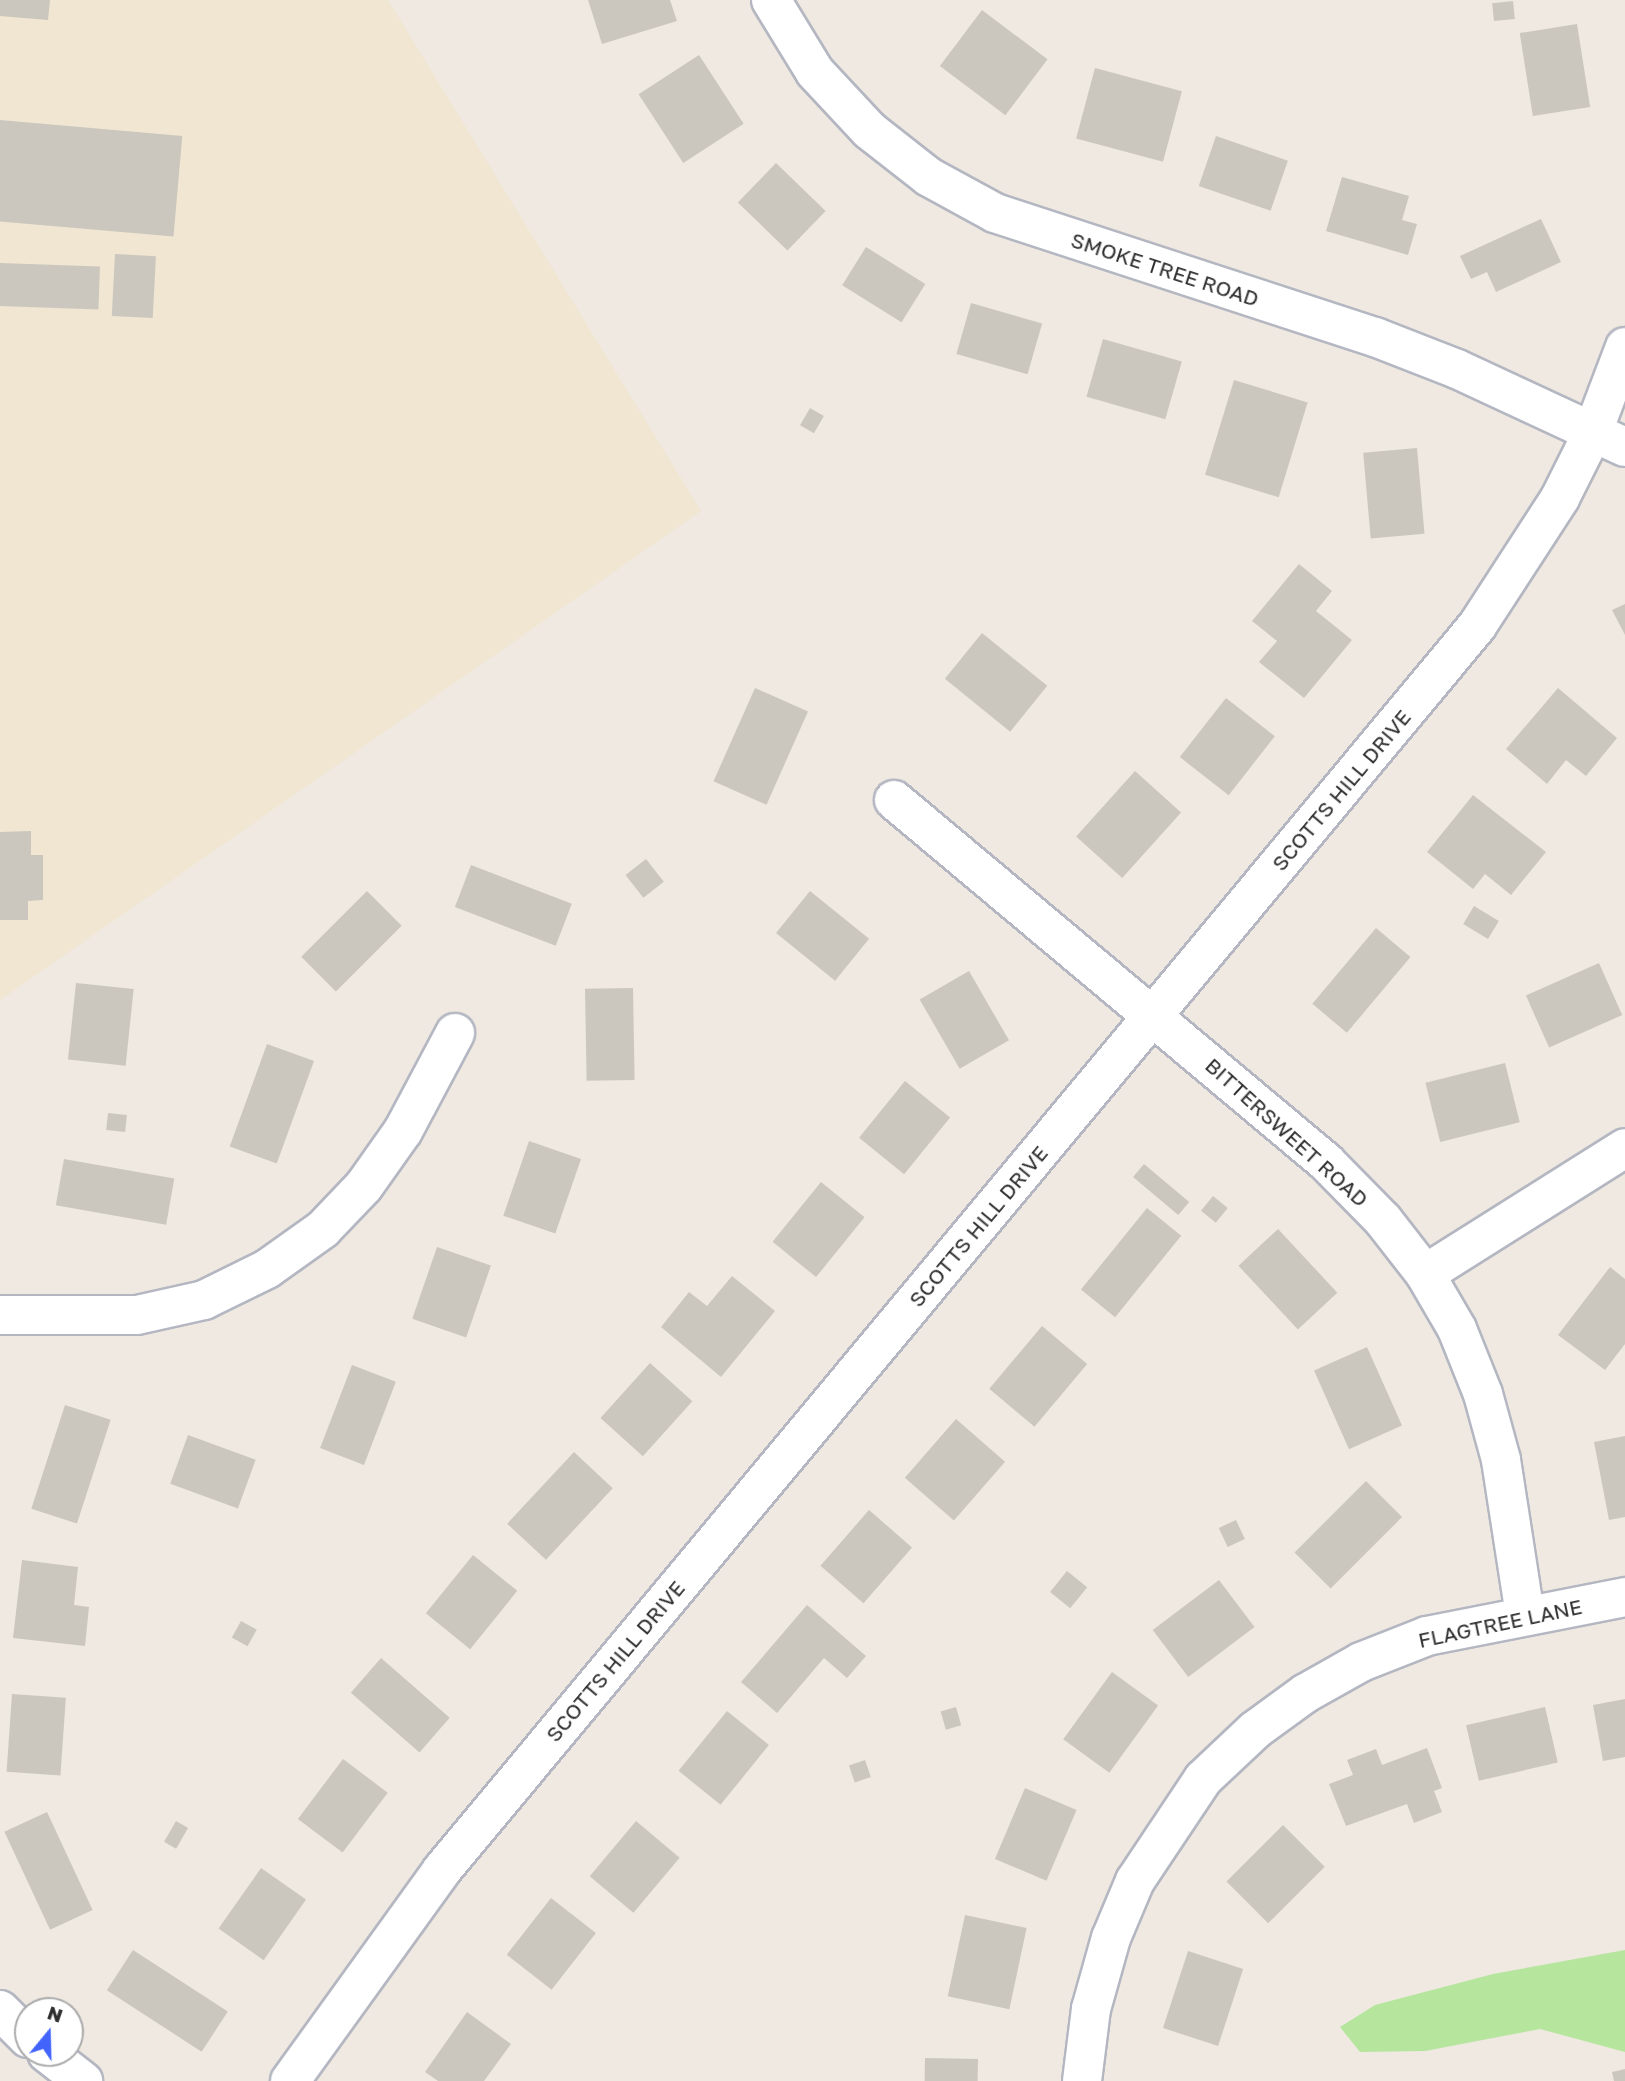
<!DOCTYPE html>
<html>
<head>
<meta charset="utf-8">
<style>
	body { margin:0 }
	#map { position:relative; width:1625px; height:2081px; overflow:hidden; background:#efe9e1; font-family:"Golos Text",sans-serif }
	div>[style] { position:absolute }
	.education>* { inset:0; background:#f0e6d1 }
	.green>* { inset:0; background:#b6e59e }
	.building>* { inset:0; background:#cbc7bf; transform-origin:0 0 }
	.roads { filter:drop-shadow(2px 0 #b4b7c1) drop-shadow(-2px 0 #b4b7c1) drop-shadow(0 2px #b4b7c1) drop-shadow(0 -2px #b4b7c1) }
	.minor>* { height:38px; margin:-19px; padding:0 19px; transform-origin:19px; border-radius:19px; background:#fff }
	span { translate:-50% -50%; white-space:nowrap; text-align:center; line-height:1.15; -webkit-text-stroke:7px #fff; paint-order:stroke }
	.street-label { font-size:21px; color:#2e2e2e }
	.north { position:absolute; left:14px; top:1997px; width:70px; height:70px; box-sizing:border-box; background:#fff; border:2px solid #ababab; border-radius:50%; rotate:19deg; font-size:19px; font-weight:700; line-height:28px; text-align:center; color:#2e2e2e }
	.north::after { content:''; display:block; margin:auto; width:24px; height:32px; background:#4264fb; clip-path:polygon(50% 0,100% 100%,50% 72%,0 100%) }
</style>
</head>
<body>
<div id="map">
	<div class="education">
		<i style="clip-path:polygon(0 0,388px 0,701px 511px,0 1000px)"></i>
	</div>
	<div class="green">
		<i style="clip-path:polygon(1625px 1950px,1625px 2052px,1540px 2029px,1425px 2051px,1360px 2052px,1340px 2027px,1375px 2005px,1493px 1974px)"></i>
	</div>
	<div class="building">
		<i style="clip-path:polygon(0 0,50px 0,48px 20px,0 16px)"></i>
		<i style="clip-path:polygon(588px 0,670px 0,677px 21px,602px 44px)"></i>
		<i style="left:1513px;top:1px;width:18px;height:21px;rotate:84deg"></i>
		<i style="left:982px;top:10px;width:82px;height:70px;rotate:37deg"></i>
		<i style="left:1577px;top:24px;width:84px;height:58px;rotate:81deg"></i>
		<i style="left:699px;top:55px;width:82px;height:72px;rotate:57deg"></i>
		<i style="left:1095px;top:68px;width:90px;height:73px;rotate:15deg"></i>
		<i style="left:0;top:120px;width:183px;height:101px;rotate:5deg"></i>
		<i style="left:1216px;top:136px;width:76px;height:53px;rotate:19deg"></i>
		<i style="left:776px;top:163px;width:69px;height:55px;rotate:44deg"></i>
		<i style="clip-path:polygon(1342px 177px,1409px 196px,1402px 220px,1417px 224px,1408px 255px,1326px 231px)"></i>
		<i style="clip-path:polygon(1541px 219px,1561px 262px,1496px 292px,1487px 272px,1471px 279px,1460px 256px)"></i>
		<i style="left:866px;top:247px;width:70px;height:45px;rotate:32deg"></i>
		<i style="left:115px;top:254px;width:41px;height:62px;rotate:3deg"></i>
		<i style="left:0;top:263px;width:100px;height:43px;rotate:2deg"></i>
		<i style="left:971px;top:303px;width:74px;height:53px;rotate:16deg"></i>
		<i style="left:1103px;top:339px;width:82px;height:60px;rotate:16deg"></i>
		<i style="left:1234px;top:380px;width:77px;height:99px;rotate:17deg"></i>
		<i style="left:810px;top:408px;width:16px;height:20px;rotate:30deg"></i>
		<i style="left:1417px;top:448px;width:86px;height:54px;rotate:85deg"></i>
		<i style="clip-path:polygon(1299px 564px,1332px 591px,1316px 611px,1352px 640px,1304px 698px,1259px 662px,1277px 641px,1252px 621px)"></i>
		<i style="clip-path:polygon(1625px 604px,1625px 635px,1612px 610px)"></i>
		<i style="left:982px;top:633px;width:84px;height:59px;rotate:39deg"></i>
		<i style="left:755px;top:688px;width:58px;height:102px;rotate:24deg"></i>
		<i style="clip-path:polygon(1558px 688px,1617px 738px,1586px 776px,1566px 760px,1547px 784px,1506px 749px)"></i>
		<i style="left:1226px;top:698px;width:62px;height:75px;rotate:38deg"></i>
		<i style="left:1135px;top:771px;width:62px;height:88px;rotate:42deg"></i>
		<i style="clip-path:polygon(1473px 795px,1546px 852px,1511px 895px,1485px 874px,1473px 889px,1427px 852px)"></i>
		<i style="clip-path:polygon(31px 831px,31px 855px,43px 855px,43px 900px,28px 901px,28px 920px,0 920px,0 832px)"></i>
		<i style="left:646px;top:859px;width:29px;height:26px;rotate:52deg"></i>
		<i style="left:471px;top:865px;width:108px;height:45px;rotate:21deg"></i>
		<i style="left:367px;top:891px;width:49px;height:93px;rotate:45deg"></i>
		<i style="left:810px;top:891px;width:76px;height:54px;rotate:39deg"></i>
		<i style="left:1474px;top:906px;width:29px;height:21px;rotate:31deg"></i>
		<i style="left:1376px;top:928px;width:45px;height:99px;rotate:40deg"></i>
		<i style="left:1599px;top:963px;width:57px;height:80px;rotate:66deg"></i>
		<i style="left:969px;top:971px;width:80px;height:57px;rotate:60deg"></i>
		<i style="left:76px;top:983px;width:58px;height:77px;rotate:6deg"></i>
		<i style="left:633px;top:988px;width:92px;height:48px;rotate:89deg"></i>
		<i style="left:267px;top:1044px;width:50px;height:109px;rotate:20deg"></i>
		<i style="left:1505px;top:1063px;width:61px;height:82px;rotate:76deg"></i>
		<i style="left:905px;top:1081px;width:58px;height:73px;rotate:39deg"></i>
		<i style="left:108px;top:1113px;width:19px;height:17px;rotate:6deg"></i>
		<i style="left:529px;top:1141px;width:55px;height:79px;rotate:19deg"></i>
		<i style="left:64px;top:1159px;width:112px;height:47px;rotate:10deg"></i>
		<i style="left:1144px;top:1164px;width:59px;height:17px;rotate:40deg"></i>
		<i style="left:821px;top:1182px;width:56px;height:77px;rotate:39deg"></i>
		<i style="left:1213px;top:1196px;width:19px;height:19px;rotate:39deg"></i>
		<i style="left:1147px;top:1208px;width:44px;height:105px;rotate:39deg"></i>
		<i style="left:1278px;top:1229px;width:87px;height:54px;rotate:47deg"></i>
		<i style="left:437px;top:1247px;width:57px;height:76px;rotate:19deg"></i>
		<i style="clip-path:polygon(1610px 1267px,1625px 1279px,1625px 1344px,1605px 1370px,1558px 1335px)"></i>
		<i style="clip-path:polygon(732px 1276px,775px 1311px,721px 1377px,661px 1327px,689px 1292px,707px 1306px)"></i>
		<i style="left:1042px;top:1326px;width:59px;height:82px;rotate:40deg"></i>
		<i style="left:1367px;top:1347px;width:86px;height:58px;rotate:66deg"></i>
		<i style="left:650px;top:1363px;width:57px;height:74px;rotate:42deg"></i>
		<i style="left:352px;top:1365px;width:47px;height:89px;rotate:21deg"></i>
		<i style="left:65px;top:1405px;width:48px;height:109px;rotate:18deg"></i>
		<i style="left:956px;top:1419px;width:65px;height:78px;rotate:41deg"></i>
		<i style="left:188px;top:1435px;width:72px;height:52px;rotate:20deg"></i>
		<i style="clip-path:polygon(1625px 1436px,1625px 1517px,1609px 1520px,1594px 1442px)"></i>
		<i style="left:574px;top:1452px;width:53px;height:98px;rotate:43deg"></i>
		<i style="left:1366px;top:1481px;width:51px;height:101px;rotate:45deg"></i>
		<i style="left:869px;top:1510px;width:57px;height:74px;rotate:41deg"></i>
		<i style="left:1236px;top:1520px;width:21px;height:19px;rotate:65deg"></i>
		<i style="left:473px;top:1555px;width:57px;height:75px;rotate:39deg"></i>
		<i style="clip-path:polygon(22px 1560px,78px 1567px,74px 1605px,89px 1607px,85px 1646px,13px 1638px)"></i>
		<i style="left:1067px;top:1571px;width:26px;height:27px;rotate:39deg"></i>
		<i style="left:1219px;top:1580px;width:59px;height:83px;rotate:53deg"></i>
		<i style="clip-path:polygon(807px 1605px,866px 1656px,847px 1678px,824px 1658px,777px 1713px,741px 1682px)"></i>
		<i style="left:241px;top:1621px;width:18px;height:19px;rotate:29deg"></i>
		<i style="left:381px;top:1658px;width:91px;height:46px;rotate:41deg"></i>
		<i style="left:1112px;top:1672px;width:57px;height:83px;rotate:36deg"></i>
		<i style="left:12px;top:1694px;width:54px;height:78px;rotate:4deg"></i>
		<i style="clip-path:polygon(1625px 1699px,1625px 1757px,1603px 1761px,1593px 1705px)"></i>
		<i style="left:956px;top:1707px;width:19px;height:16px;rotate:74deg"></i>
		<i style="left:1545px;top:1707px;width:57px;height:81px;rotate:77deg"></i>
		<i style="left:727px;top:1711px;width:54px;height:77px;rotate:39deg"></i>
		<i style="clip-path:polygon(1427px 1748px,1442px 1788px,1434px 1791px,1442px 1812px,1414px 1823px,1407px 1804px,1346px 1826px,1329px 1784px,1353px 1775px,1347px 1760px,1376px 1749px,1382px 1765px)"></i>
		<i style="left:343px;top:1759px;width:56px;height:75px;rotate:37deg"></i>
		<i style="left:865px;top:1760px;width:18px;height:17px;rotate:71deg"></i>
		<i style="left:1025px;top:1788px;width:56px;height:77px;rotate:23deg"></i>
		<i style="left:47px;top:1812px;width:108px;height:47px;rotate:65deg"></i>
		<i style="left:176px;top:1821px;width:14px;height:24px;rotate:30deg"></i>
		<i style="left:636px;top:1821px;width:57px;height:72px;rotate:40deg"></i>
		<i style="left:1283px;top:1825px;width:59px;height:80px;rotate:45deg"></i>
		<i style="left:261px;top:1868px;width:55px;height:74px;rotate:35deg"></i>
		<i style="left:551px;top:1898px;width:57px;height:72px;rotate:38deg"></i>
		<i style="left:965px;top:1915px;width:63px;height:83px;rotate:12deg"></i>
		<i style="left:133px;top:1950px;width:113px;height:48px;rotate:33deg"></i>
		<i style="left:1188px;top:1951px;width:58px;height:81px;rotate:18deg"></i>
		<i style="clip-path:polygon(467px 2012px,511px 2044px,484px 2081px,438px 2081px,425px 2072px)"></i>
		<i style="left:925px;top:2058px;width:53px;height:23px;rotate:1deg"></i>
		<i style="clip-path:polygon(1625px 2069px,1625px 2081px,1614px 2081px,1612px 2072px)"></i>
	</div>
	<div class="roads">
		<div class="minor">
			<i style="left:771px;top:0;width:84px;rotate:58.6deg"></i>
			<i style="left:815px;top:72px;width:79px;rotate:47deg"></i>
			<i style="left:869px;top:130px;width:76px;rotate:38.1deg"></i>
			<i style="left:929px;top:177px;width:75px;rotate:28.6deg"></i>
			<i style="left:995px;top:213px;width:400px;rotate:18.1deg"></i>
			<i style="left:1375px;top:337px;width:88px;rotate:21.3deg"></i>
			<i style="left:1457px;top:369px;width:185px;rotate:24.9deg"></i>
			<i style="left:894px;top:800px;width:564px;rotate:39.96deg"></i>
			<i style="left:1326px;top:1162px;width:81px;rotate:45.5deg"></i>
			<i style="left:1383px;top:1220px;width:68px;rotate:52.1deg"></i>
			<i style="left:1425px;top:1274px;width:64px;rotate:59.8deg"></i>
			<i style="left:1457px;top:1329px;width:70px;rotate:68.2deg"></i>
			<i style="left:1483px;top:1394px;width:68px;rotate:74.7deg"></i>
			<i style="left:1501px;top:1460px;width:157px;rotate:81.2deg"></i>
			<i style="left:1425px;top:1274px;width:236px;rotate:-32.2deg"></i>
			<i style="left:0;top:1315px;width:137px"></i>
			<i style="left:137px;top:1315px;width:69px;rotate:-12.6deg"></i>
			<i style="left:204px;top:1300px;width:70px;rotate:-26.2deg"></i>
			<i style="left:267px;top:1269px;width:69px;rotate:-35.5deg"></i>
			<i style="left:323px;top:1229px;width:59px;rotate:-46.4deg"></i>
			<i style="left:364px;top:1186px;width:67px;rotate:-54.7deg"></i>
			<i style="left:403px;top:1131px;width:111px;rotate:-62deg"></i>
			<i style="left:0;top:2010px;width:40px;rotate:45deg"></i>
			<i style="left:47px;top:2053px;width:46px;rotate:37.9deg"></i>
			<i style="left:290px;top:2081px;width:260px;rotate:-54.2deg"></i>
			<i style="left:442px;top:1870px;width:1618px;rotate:-50.24deg"></i>
			<i style="left:1477px;top:626px;width:153px;rotate:-57deg"></i>
			<i style="left:1560px;top:498px;width:72px;rotate:-63.4deg"></i>
			<i style="left:1592px;top:434px;width:93px;rotate:-69.2deg"></i>
			<i style="left:1082px;top:2081px;width:73px;rotate:-82.9deg"></i>
			<i style="left:1091px;top:2009px;width:74px;rotate:-74.3deg"></i>
			<i style="left:1111px;top:1938px;width:62px;rotate:-67.2deg"></i>
			<i style="left:1135px;top:1881px;width:123px;rotate:-56.3deg"></i>
			<i style="left:1203px;top:1779px;width:71px;rotate:-43.3deg"></i>
			<i style="left:1255px;top:1730px;width:63px;rotate:-36deg"></i>
			<i style="left:1306px;top:1693px;width:63px;rotate:-29.4deg"></i>
			<i style="left:1361px;top:1662px;width:71px;rotate:-21.5deg"></i>
			<i style="left:1427px;top:1636px;width:202px;rotate:-11.1deg"></i>
		</div>
	</div>
	<div class="street-label">
		<span style="left:1165px;top:269px;rotate:18deg">SMOKE TREE ROAD</span>
		<span style="left:1341px;top:790px;rotate:-50deg">SCOTTS HILL DRIVE</span>
		<span style="left:1287px;top:1132px;rotate:42deg">BITTERSWEET ROAD</span>
		<span style="left:978px;top:1226px;rotate:-50deg">SCOTTS HILL DRIVE</span>
		<span style="left:1500px;top:1623px;rotate:-12deg">FLAGTREE LANE</span>
		<span style="left:615px;top:1661px;rotate:-50deg">SCOTTS HILL DRIVE</span>
	</div>
	<div class="north">N</div>
</div>
</body>
</html>
